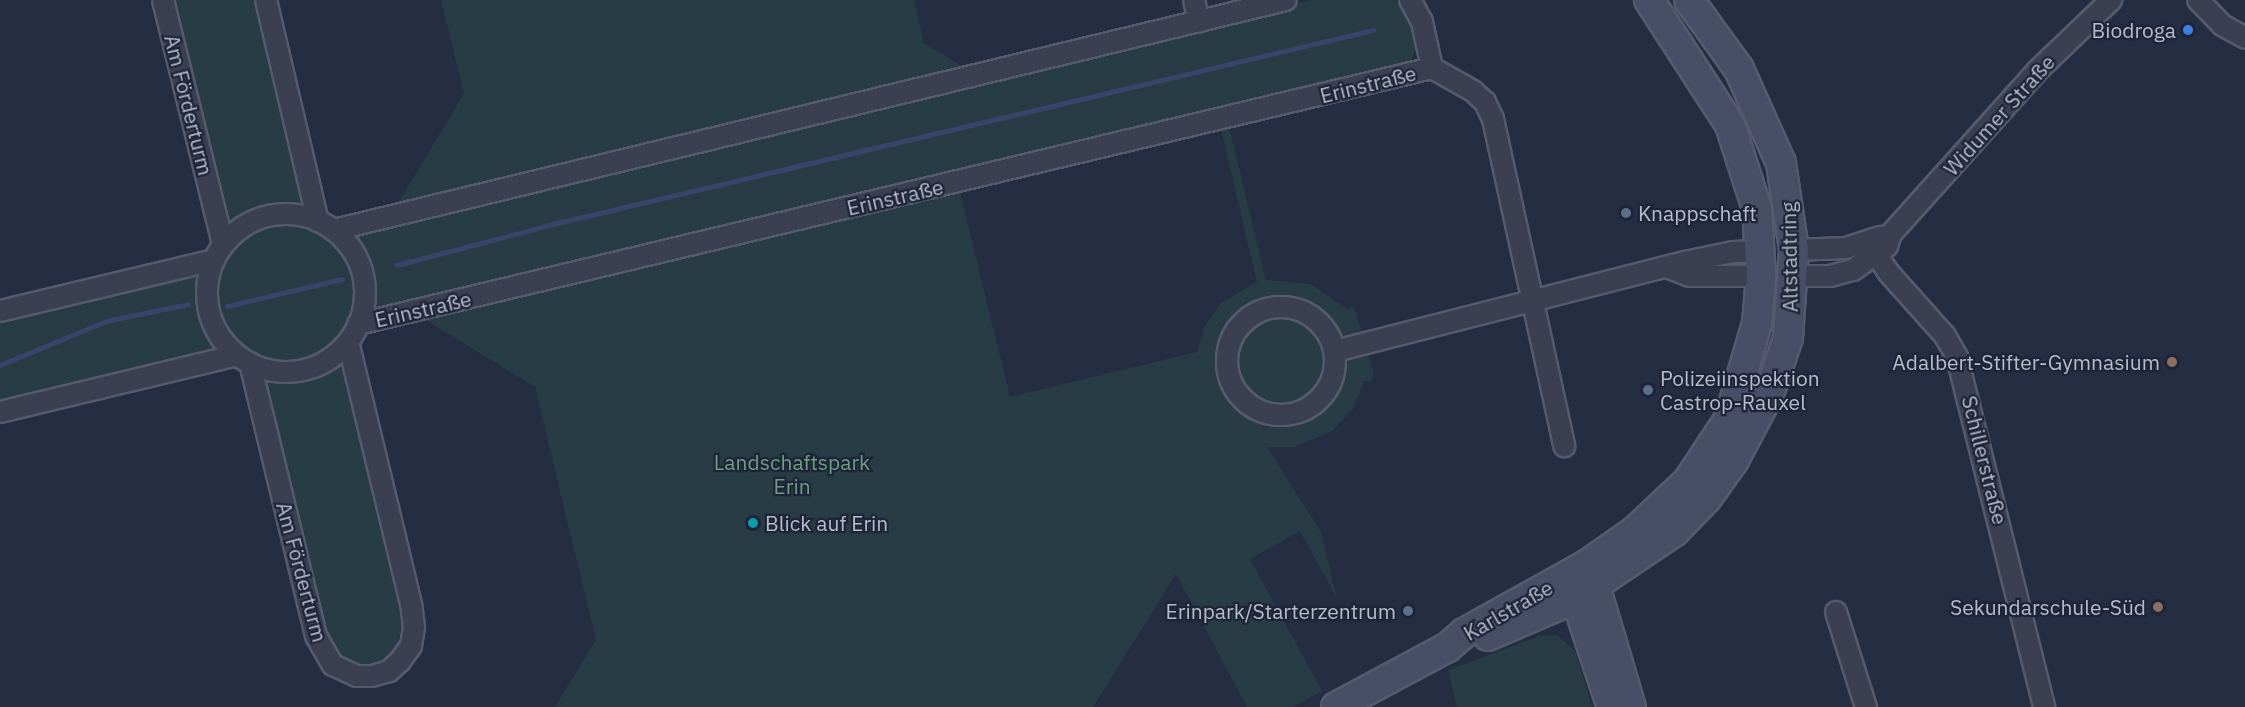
<!DOCTYPE html>
<html>
<head>
<meta charset="utf-8">
<style>
	body { margin:0 }
	#map { position:relative; width:2245px; height:707px; overflow:hidden; background:#252d43; font-family:"IBM Plex Sans",sans-serif }
	div>[style] { position:absolute }
	.green>* { inset:0; background:#273c44 }
	.round { border-radius:50% }
	.stream>* { height:5px; margin:-2.5px; padding:0 2.5px; transform-origin:2.5px; border-radius:2.5px; background:#38456a }
	.roads { filter:drop-shadow(2px 0 #555b6d) drop-shadow(-2px 0 #555b6d) drop-shadow(0 2px #555b6d) drop-shadow(0 -2px #555b6d) }
	.minor>* { height:20px; margin:-10px; padding:0 10px; transform-origin:10px; border-radius:10px; background:#3a4052 }
	.minor>.ring { margin:-10px; padding:0; box-sizing:content-box; background:none; border:20px solid #3a4052; border-radius:50% }
	.secondary>* { height:28px; margin:-14px; padding:0 14px; transform-origin:14px; border-radius:14px; background:#474e66 }
	.dots>* { width:16px; height:16px; translate:-50% -50%; box-sizing:border-box; border:3px solid #1e2538; border-radius:50% }
	span { translate:-50% -50%; white-space:nowrap; text-align:center; line-height:1.15; -webkit-text-stroke:4.5px #1e2538; paint-order:stroke }
	.poi-label { font-size:21px; color:#b7bccc }
	.right { translate:-100% -50%; text-align:right }
	.left { translate:0 -50%; text-align:left }
	.street-label { font-size:21px; color:#b7bccc }
	.park-label { font-size:21px; color:#6d9e80 }
</style>
</head>
<body>
<div id="map">
	<div class="green">
		<i style="clip-path:polygon(168px 0,259px 0,297px 152px,293px 161px,303px 208px,264px 208px,228px 226px,218px 181px,210px 174px)"></i>
		<i style="clip-path:polygon(441px 0,914px 0,924px 43px,970px 71px,394px 210px,464px 94px)"></i>
		<i style="clip-path:polygon(1311px 0,1396px 0,1411px 23px,1416px 47px,1412px 60px,1408px 64px,426px 304px,415px 300px,369px 311px,369px 272px,351px 237px,398px 225px,405px 217px)"></i>
		<i style="clip-path:polygon(1228px 123px,1266px 280px,1311px 284px,1347px 309px,1354px 307px,1373px 371px,1372px 381px,1364px 381px,1353px 409px,1332px 431px,1295px 447px,1267px 447px,1321px 532px,1337px 599px,1300px 531px,1250px 559px,1322px 691px,1293px 707px,1247px 707px,1176px 574px,1093px 707px,555px 707px,596px 640px,535px 387px,421px 317px,959px 188px,1010px 397px,1197px 352px,1205px 326px,1221px 303px,1257px 282px,1220px 125px)"></i>
		<i class="round" style="left:215px;top:224px;width:138px;height:138px"></i>
		<i style="clip-path:polygon(200px 273px,200px 315px,218px 349px,171px 360px,164px 368px,0 407px,0 315px,144px 280px,153px 285px)"></i>
		<i style="clip-path:polygon(340px 360px,351px 406px,359px 412px,402px 592px,405px 625px,401px 643px,388px 659px,369px 667px,342px 659px,321px 632px,272px 433px,275px 422px,265px 378px,308px 377px)"></i>
		<i style="clip-path:polygon(1557px 635px,1575px 651px,1592px 707px,1457px 707px,1448px 670px,1540px 636px)"></i>
	</div>
	<div class="stream">
		<i style="left:397px;top:265px;width:161px;rotate:-14.7deg"></i>
		<i style="left:553px;top:224px;width:843px;rotate:-13.31deg"></i>
		<i style="left:227px;top:306px;width:118px;rotate:-13.2deg"></i>
		<i style="left:0;top:365px;width:115px;rotate:-22.5deg"></i>
		<i style="left:106px;top:321px;width:84px;rotate:-11.7deg"></i>
	</div>
	<div class="roads">
		<div class="minor">
			<i style="left:163px;top:0;width:252px;rotate:76.2deg"></i>
			<i style="left:266px;top:0;width:227px;rotate:76.8deg"></i>
			<i style="left:1194px;top:0;width:22px;rotate:77deg"></i>
			<i style="left:1410px;top:0;width:25px;rotate:61deg"></i>
			<i style="left:1422px;top:22px;width:47px;rotate:77.7deg"></i>
			<i style="left:2198px;top:0;width:35px;rotate:46deg"></i>
			<i style="left:2222px;top:25px;width:26px;rotate:29deg"></i>
			<i class="ring" style="left:207px;top:214px;width:138px;height:138px"></i>
			<i style="left:334px;top:230px;width:979px;rotate:-13.58deg"></i>
			<i style="left:1868px;top:242px;width:36px;rotate:56deg"></i>
			<i style="left:1888px;top:272px;width:86px;rotate:48.3deg"></i>
			<i style="left:1945px;top:336px;width:24px;rotate:60deg"></i>
			<i style="left:1957px;top:357px;width:361px;rotate:76deg"></i>
			<i style="left:1794px;top:250px;width:52px;rotate:-2.2deg"></i>
			<i style="left:1846px;top:248px;width:36px;rotate:-18deg"></i>
			<i style="left:1669px;top:268px;width:22px;rotate:21deg"></i>
			<i style="left:1690px;top:276px;width:71px"></i>
			<i style="left:1794px;top:276px;width:36px"></i>
			<i style="left:1830px;top:276px;width:24px;rotate:-15deg"></i>
			<i style="left:1853px;top:270px;width:42px;rotate:-35.2deg"></i>
			<i style="left:1887px;top:246px;width:13px;rotate:-72deg"></i>
			<i style="left:1891px;top:234px;width:219px;rotate:-48.1deg"></i>
			<i style="left:2037px;top:71px;width:103px;rotate:-43.8deg"></i>
			<i class="ring" style="left:1227px;top:307px;width:88px;height:88px"></i>
			<i style="left:0;top:311px;width:220px;rotate:-13.4deg"></i>
			<i style="left:358px;top:324px;width:1104px;rotate:-13.41deg"></i>
			<i style="left:1432px;top:68px;width:47px;rotate:29.3deg"></i>
			<i style="left:1473px;top:91px;width:16px;rotate:43deg"></i>
			<i style="left:1485px;top:102px;width:19px;rotate:65deg"></i>
			<i style="left:1493px;top:119px;width:335px;rotate:77.7deg"></i>
			<i style="left:1335px;top:351px;width:361px;rotate:-14.3deg"></i>
			<i style="left:1685px;top:262px;width:49px;rotate:-11.8deg"></i>
			<i style="left:1733px;top:252px;width:27px;rotate:-2deg"></i>
			<i style="left:250px;top:363px;width:281px;rotate:76.4deg"></i>
			<i style="left:316px;top:636px;width:34px;rotate:60deg"></i>
			<i style="left:333px;top:665px;width:26px;rotate:25deg"></i>
			<i style="left:357px;top:676px;width:15px"></i>
			<i style="left:372px;top:676px;width:18px;rotate:-16deg"></i>
			<i style="left:389px;top:671px;width:15px;rotate:-42deg"></i>
			<i style="left:400px;top:661px;width:19px;rotate:-54deg"></i>
			<i style="left:411px;top:646px;width:19px;rotate:-81deg"></i>
			<i style="left:414px;top:627px;width:23px;rotate:-97deg"></i>
			<i style="left:411px;top:604px;width:269px;rotate:-103.5deg"></i>
			<i style="left:0;top:412px;width:244px;rotate:-13.5deg"></i>
			<i style="left:1836px;top:612px;width:100px;rotate:72.5deg"></i>
		</div>
		<div class="secondary">
			<i style="left:1590px;top:569px;width:144px;rotate:73.5deg"></i>
			<i style="left:1570px;top:581px;width:133px;rotate:71.6deg"></i>
			<i style="left:1488px;top:636px;width:96px;rotate:-23.4deg"></i>
			<i style="left:1576px;top:598px;width:118px;rotate:-34deg"></i>
			<i style="left:1674px;top:532px;width:47px;rotate:-45.9deg"></i>
			<i style="left:1707px;top:498px;width:47px;rotate:-54.6deg"></i>
			<i style="left:1734px;top:460px;width:75px;rotate:-62.1deg"></i>
			<i style="left:1769px;top:394px;width:59px;rotate:-71.3deg"></i>
			<i style="left:1788px;top:338px;width:88px;rotate:-86.1deg"></i>
			<i style="left:1794px;top:250px;width:88px;rotate:-98.5deg"></i>
			<i style="left:1781px;top:163px;width:103px;rotate:-114.1deg"></i>
			<i style="left:1739px;top:69px;width:85px;rotate:-125.9deg"></i>
			<i style="left:1336px;top:707px;width:127px;rotate:-28.2deg"></i>
			<i style="left:1448px;top:647px;width:21px;rotate:-41deg"></i>
			<i style="left:1464px;top:633px;width:142px;rotate:-29.1deg"></i>
			<i style="left:1588px;top:564px;width:57px;rotate:-35.1deg"></i>
			<i style="left:1635px;top:531px;width:73px;rotate:-43.3deg"></i>
			<i style="left:1688px;top:481px;width:74px;rotate:-56.5deg"></i>
			<i style="left:1729px;top:419px;width:100px;rotate:-73.7deg"></i>
			<i style="left:1757px;top:323px;width:47px;rotate:-85.1deg"></i>
			<i style="left:1761px;top:276px;width:67px;rotate:-93.4deg"></i>
			<i style="left:1757px;top:209px;width:88px;rotate:-107.8deg"></i>
			<i style="left:1730px;top:125px;width:149px;rotate:-122.9deg"></i>
		</div>
	</div>
	<div class="dots">
		<i style="left:2188px;top:30px;background:#3f7fe0"></i>
		<i style="left:1626px;top:213px;background:#5c6f8a"></i>
		<i style="left:2172px;top:362px;background:#8d6e63"></i>
		<i style="left:1648px;top:390px;background:#5c6f8a"></i>
		<i style="left:753px;top:523px;background:#0f9aa8"></i>
		<i style="left:2158px;top:607px;background:#8d6e63"></i>
		<i style="left:1408px;top:611px;background:#5c6f8a"></i>
	</div>
	<div class="poi-label">
		<span class="right" style="left:2176px;top:30px">Biodroga</span>
		<span class="left" style="left:1638px;top:213px">Knappschaft</span>
		<span class="right" style="left:2160px;top:362px">Adalbert-Stifter-Gymnasium</span>
		<span class="left" style="left:1660px;top:390px">Polizeiinspektion<br>Castrop-Rauxel</span>
		<span class="left" style="left:765px;top:523px">Blick auf Erin</span>
		<span class="right" style="left:2146px;top:607px">Sekundarschule-Süd</span>
		<span class="right" style="left:1396px;top:611px">Erinpark/Starterzentrum</span>
	</div>
	<div class="street-label">
		<span style="left:1368px;top:84px;rotate:-14deg">Erinstraße</span>
		<span style="left:189px;top:105px;rotate:76deg">Am Förderturm</span>
		<span style="left:1999px;top:115px;rotate:-48deg">Widumer Straße</span>
		<span style="left:895px;top:197px;rotate:-13deg">Erinstraße</span>
		<span style="left:1789px;top:257px;rotate:-91deg">Altstadtring</span>
		<span style="left:423px;top:309px;rotate:-13deg">Erinstraße</span>
		<span style="left:1985px;top:460px;rotate:76deg">Schillerstraße</span>
		<span style="left:302px;top:572px;rotate:75deg">Am Förderturm</span>
		<span style="left:1508px;top:610px;rotate:-30deg">Karlstraße</span>
	</div>
	<div class="park-label">
		<span style="left:792px;top:474px">Landschaftspark<br>Erin</span>
	</div>
</div>
</body>
</html>
